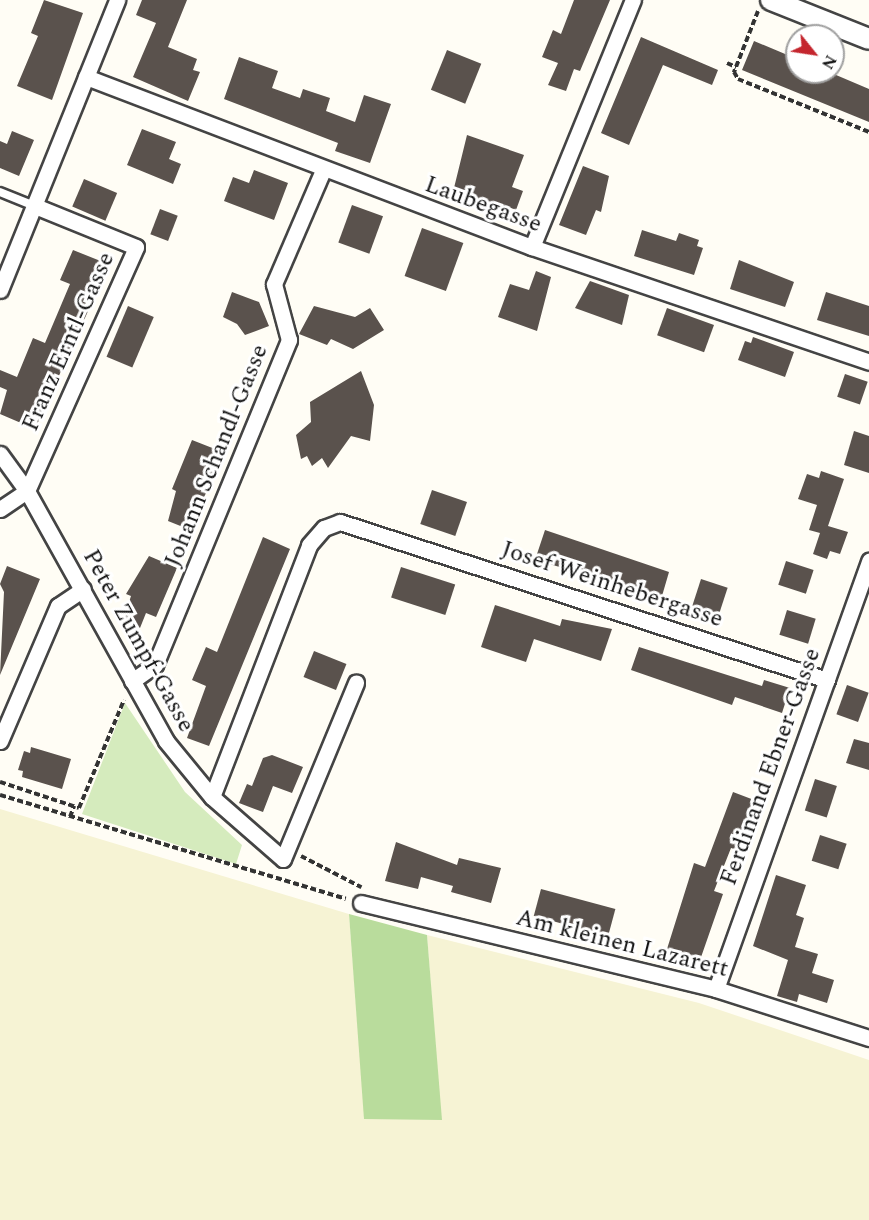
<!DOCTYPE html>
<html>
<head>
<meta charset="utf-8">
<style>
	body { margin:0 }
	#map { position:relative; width:869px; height:1220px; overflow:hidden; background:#fffdf5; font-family:Spectral,serif }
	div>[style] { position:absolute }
	.farmland>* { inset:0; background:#f6f3d4 }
	.green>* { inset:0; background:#d5ebbd }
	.forest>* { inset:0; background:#b9dc9c }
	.building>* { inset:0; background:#5a524d; transform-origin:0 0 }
	.path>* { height:4px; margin-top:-2px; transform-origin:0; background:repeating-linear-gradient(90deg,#333 0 6px,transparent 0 9px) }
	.roads { filter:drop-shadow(2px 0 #444) drop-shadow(-2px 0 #444) drop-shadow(0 2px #444) drop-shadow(0 -2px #444) }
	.service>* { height:8px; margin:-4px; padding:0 4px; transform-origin:4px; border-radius:4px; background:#fff }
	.minor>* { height:15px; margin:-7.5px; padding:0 7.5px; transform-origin:7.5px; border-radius:7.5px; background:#fff }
	.tertiary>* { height:20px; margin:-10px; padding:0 10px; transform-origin:10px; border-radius:10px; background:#fff }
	span { translate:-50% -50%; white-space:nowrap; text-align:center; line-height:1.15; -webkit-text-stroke:6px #fff; paint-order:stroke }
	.street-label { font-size:24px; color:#111 }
	.north { position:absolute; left:785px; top:24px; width:60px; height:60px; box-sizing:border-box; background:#fff; border:2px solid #a0a0a0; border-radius:50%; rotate:120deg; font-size:16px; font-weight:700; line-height:24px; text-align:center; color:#111 }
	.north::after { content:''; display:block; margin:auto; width:21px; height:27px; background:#c4262e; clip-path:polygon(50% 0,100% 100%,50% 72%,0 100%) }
</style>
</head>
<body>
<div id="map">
	<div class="farmland">
		<i style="clip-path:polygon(0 809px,349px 914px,365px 1119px,441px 1119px,427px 935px,699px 1003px,869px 1060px,869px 1220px,0 1220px)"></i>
	</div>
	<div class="green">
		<i style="clip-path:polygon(125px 703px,185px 792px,242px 845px,236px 864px,82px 814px)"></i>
	</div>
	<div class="forest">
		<i style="clip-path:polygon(349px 914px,427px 935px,442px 1120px,364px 1119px)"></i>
	</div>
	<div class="building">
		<i style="clip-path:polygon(44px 0,83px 13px,52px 100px,17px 86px,38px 36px,31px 33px)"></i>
		<i style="clip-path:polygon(142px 0,187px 0,168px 47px,197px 59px,193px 70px,200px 72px,188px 101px,133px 77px,156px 23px,136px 15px)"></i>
		<i style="clip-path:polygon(574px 0,610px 0,580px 71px,574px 69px,566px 91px,548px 85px,558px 63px,542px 57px,553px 30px,561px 34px)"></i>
		<i style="clip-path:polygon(641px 37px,718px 70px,712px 85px,663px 65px,629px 145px,601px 133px)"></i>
		<i style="clip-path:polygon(754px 41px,797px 59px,797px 72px,829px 72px,869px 89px,869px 122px,742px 70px)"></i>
		<i style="left:447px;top:50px;width:37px;height:43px;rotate:22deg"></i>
		<i style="clip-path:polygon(239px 57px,278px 71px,272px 88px,300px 98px,303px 89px,330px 98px,326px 111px,355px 122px,364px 95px,391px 104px,370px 163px,335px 151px,338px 143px,224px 99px)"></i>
		<i style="clip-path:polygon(142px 129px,176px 142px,169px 159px,181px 164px,173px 184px,127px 165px)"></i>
		<i style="clip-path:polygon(12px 131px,34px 140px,19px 176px,0 168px,0 141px,7px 144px)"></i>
		<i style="clip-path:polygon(467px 135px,524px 155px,512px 187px,523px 191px,516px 210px,506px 206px,504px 210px,453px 192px)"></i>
		<i style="clip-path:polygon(583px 166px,609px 176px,601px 212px,596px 210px,586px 235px,559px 225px)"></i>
		<i style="clip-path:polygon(254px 170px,288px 183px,274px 220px,224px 201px,233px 177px,249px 183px)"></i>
		<i style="left:84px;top:179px;width:36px;height:30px;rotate:23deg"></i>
		<i style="left:352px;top:205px;width:33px;height:40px;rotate:20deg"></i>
		<i style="left:160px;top:209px;width:19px;height:27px;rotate:21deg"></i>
		<i style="left:422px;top:228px;width:44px;height:51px;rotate:20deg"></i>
		<i style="clip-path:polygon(642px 230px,676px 241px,679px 233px,699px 240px,697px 246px,703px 248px,694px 275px,634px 256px)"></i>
		<i style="clip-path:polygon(73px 250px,103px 262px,84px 307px,89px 309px,35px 429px,0 414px,7px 390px,0 387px,0 370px,17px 377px,33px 338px,45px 343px,70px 284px,60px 280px)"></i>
		<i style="clip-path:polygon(739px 260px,794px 282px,785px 307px,730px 289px)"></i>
		<i style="clip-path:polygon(536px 271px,551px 277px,537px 331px,498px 317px,510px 284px,529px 290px)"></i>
		<i style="clip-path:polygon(590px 281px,629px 295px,622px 325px,575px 308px)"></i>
		<i style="clip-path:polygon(232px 292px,259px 302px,269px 326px,245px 335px,237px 324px,223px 317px)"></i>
		<i style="clip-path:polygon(826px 292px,869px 306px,869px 336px,817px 320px)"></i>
		<i style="left:128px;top:306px;width:28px;height:55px;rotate:23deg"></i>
		<i style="clip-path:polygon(314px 306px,355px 317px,370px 308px,384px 330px,353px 349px,331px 339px,327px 345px,299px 334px)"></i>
		<i style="left:667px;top:308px;width:50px;height:29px;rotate:20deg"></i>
		<i style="clip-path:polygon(753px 337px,794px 352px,785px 377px,738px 360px,745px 341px,751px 343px)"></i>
		<i style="clip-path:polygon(361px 371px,374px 405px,370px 441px,351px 436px,328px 468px,322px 458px,312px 466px,307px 456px,301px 459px,296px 435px,311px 422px,310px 402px)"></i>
		<i style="left:845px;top:374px;width:24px;height:24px;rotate:19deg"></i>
		<i style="clip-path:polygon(854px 431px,869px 436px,869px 473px,844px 465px)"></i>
		<i style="clip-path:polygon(192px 440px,220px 451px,193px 531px,168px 521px,176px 491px,172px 489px)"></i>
		<i style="clip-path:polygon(821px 471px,844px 479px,828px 526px,848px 532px,840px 554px,830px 551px,827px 559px,813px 554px,820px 533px,809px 530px,817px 505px,798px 499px,807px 474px,819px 478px)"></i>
		<i style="left:432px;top:490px;width:37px;height:36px;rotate:19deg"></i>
		<i style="clip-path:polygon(545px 530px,669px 572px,662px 596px,535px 560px)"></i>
		<i style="clip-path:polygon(263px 537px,290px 549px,209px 746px,187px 738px,206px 686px,192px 680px,206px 647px,217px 652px)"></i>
		<i style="clip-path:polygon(149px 556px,177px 568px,156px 617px,146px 613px,140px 628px,123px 620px,131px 596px,126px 594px)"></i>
		<i style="left:786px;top:561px;width:29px;height:25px;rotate:18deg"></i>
		<i style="clip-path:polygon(7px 566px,40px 579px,0 675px,4px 592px,0 584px)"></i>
		<i style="left:401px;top:567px;width:57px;height:32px;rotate:18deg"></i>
		<i style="left:701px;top:579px;width:28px;height:28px;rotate:18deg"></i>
		<i style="clip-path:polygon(495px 605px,560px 626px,562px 619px,612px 629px,601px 661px,534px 639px,526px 662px,481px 647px)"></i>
		<i style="left:787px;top:610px;width:30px;height:26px;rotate:17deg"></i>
		<i style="clip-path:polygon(639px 647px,762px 686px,764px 680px,790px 688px,782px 713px,735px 697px,732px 705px,631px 670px)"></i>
		<i style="left:314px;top:651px;width:35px;height:28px;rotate:22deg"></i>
		<i style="left:847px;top:685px;width:23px;height:31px;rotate:20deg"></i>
		<i style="clip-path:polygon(854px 739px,869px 743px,869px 770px,846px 763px)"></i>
		<i style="clip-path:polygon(31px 747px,71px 759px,62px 789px,22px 777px,23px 771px,18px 770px,24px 751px,30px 753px)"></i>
		<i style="clip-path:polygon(272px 755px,303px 767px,292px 793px,273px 786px,263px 812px,239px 803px,247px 784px,252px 786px,263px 758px)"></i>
		<i style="left:815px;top:779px;width:23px;height:33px;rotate:18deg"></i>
		<i style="clip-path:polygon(733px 792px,762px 803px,744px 852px,731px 848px,714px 891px,723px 894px,699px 963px,667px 949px,694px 863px,705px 867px)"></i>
		<i style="left:820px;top:835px;width:28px;height:27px;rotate:18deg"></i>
		<i style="clip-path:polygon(396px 842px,457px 865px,459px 858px,501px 868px,491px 903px,451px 892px,453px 886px,421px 877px,418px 889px,385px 881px)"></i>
		<i style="clip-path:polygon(776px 875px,806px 885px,796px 915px,804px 918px,795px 947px,818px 954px,812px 973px,834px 980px,827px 1003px,799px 994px,797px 1002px,777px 996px,788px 960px,753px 946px)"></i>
		<i style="left:541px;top:889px;width:77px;height:28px;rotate:15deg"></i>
	</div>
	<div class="path">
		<i style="left:758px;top:11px;width:66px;rotate:111.5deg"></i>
		<i style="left:734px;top:72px;width:8px;rotate:60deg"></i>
		<i style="left:738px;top:79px;width:141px;rotate:22deg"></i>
		<i style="left:727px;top:63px;width:10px;rotate:24deg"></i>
		<i style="left:0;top:782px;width:83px;rotate:18.2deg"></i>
		<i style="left:79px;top:808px;width:117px;rotate:-67.4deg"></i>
		<i style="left:0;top:795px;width:361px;rotate:16.7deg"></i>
		<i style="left:70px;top:817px;width:12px;rotate:-70deg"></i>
		<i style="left:301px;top:856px;width:68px;rotate:27.3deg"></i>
	</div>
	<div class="roads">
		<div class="service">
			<i style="left:0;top:192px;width:38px;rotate:22deg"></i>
		</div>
		<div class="minor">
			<i style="left:86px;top:77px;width:477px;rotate:20.9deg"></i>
			<i style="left:532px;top:247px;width:356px;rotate:18.8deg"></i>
			<i style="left:532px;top:247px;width:267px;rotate:-67.8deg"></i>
			<i style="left:0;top:290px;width:313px;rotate:-68deg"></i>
			<i style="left:0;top:454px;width:46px;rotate:53.9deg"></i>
			<i style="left:27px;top:491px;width:286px;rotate:60.9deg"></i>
			<i style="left:166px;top:741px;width:72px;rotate:50.6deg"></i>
			<i style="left:212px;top:797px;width:94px;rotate:41.1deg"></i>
			<i style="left:283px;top:859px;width:191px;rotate:-67.5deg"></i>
			<i style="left:0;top:509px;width:32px;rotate:-34deg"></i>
			<i style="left:27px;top:491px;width:267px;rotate:-65.9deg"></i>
			<i style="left:136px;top:247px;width:109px;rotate:-157.9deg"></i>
			<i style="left:132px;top:681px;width:28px;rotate:-35deg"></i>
			<i style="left:155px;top:665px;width:352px;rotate:-67.6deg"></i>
			<i style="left:289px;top:340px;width:58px;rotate:-105deg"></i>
			<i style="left:274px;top:284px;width:124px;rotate:-66.7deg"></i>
			<i style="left:0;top:741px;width:147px;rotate:-66.8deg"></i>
			<i style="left:58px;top:606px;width:30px;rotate:-34deg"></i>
			<i style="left:212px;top:797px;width:270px;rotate:-68.9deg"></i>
			<i style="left:309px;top:545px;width:23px;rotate:-49deg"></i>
			<i style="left:324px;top:528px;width:17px;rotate:-21deg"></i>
			<i style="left:340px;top:522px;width:512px;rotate:17.97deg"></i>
			<i style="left:361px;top:903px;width:365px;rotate:13.6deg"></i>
			<i style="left:716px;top:989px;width:161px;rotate:17.8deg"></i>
			<i style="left:716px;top:989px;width:455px;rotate:-70.3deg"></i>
		</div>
		<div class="tertiary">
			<i style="left:771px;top:0;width:105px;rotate:21.7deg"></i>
		</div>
	</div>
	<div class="street-label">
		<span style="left:483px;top:205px;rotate:20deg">Laubegasse</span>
		<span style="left:69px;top:342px;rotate:-66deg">Franz Erntl-Gasse</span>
		<span style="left:217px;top:456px;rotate:-68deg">Johann Schandl-Gasse</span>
		<span style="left:612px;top:585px;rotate:18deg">Josef Weinhebergasse</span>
		<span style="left:138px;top:641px;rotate:61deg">Peter Zumpf-Gasse</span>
		<span style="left:771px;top:767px;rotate:-70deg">Ferdinand Ebner-Gasse</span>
		<span style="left:622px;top:944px;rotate:14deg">Am kleinen Lazarett</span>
	</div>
	<div class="north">N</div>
</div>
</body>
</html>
